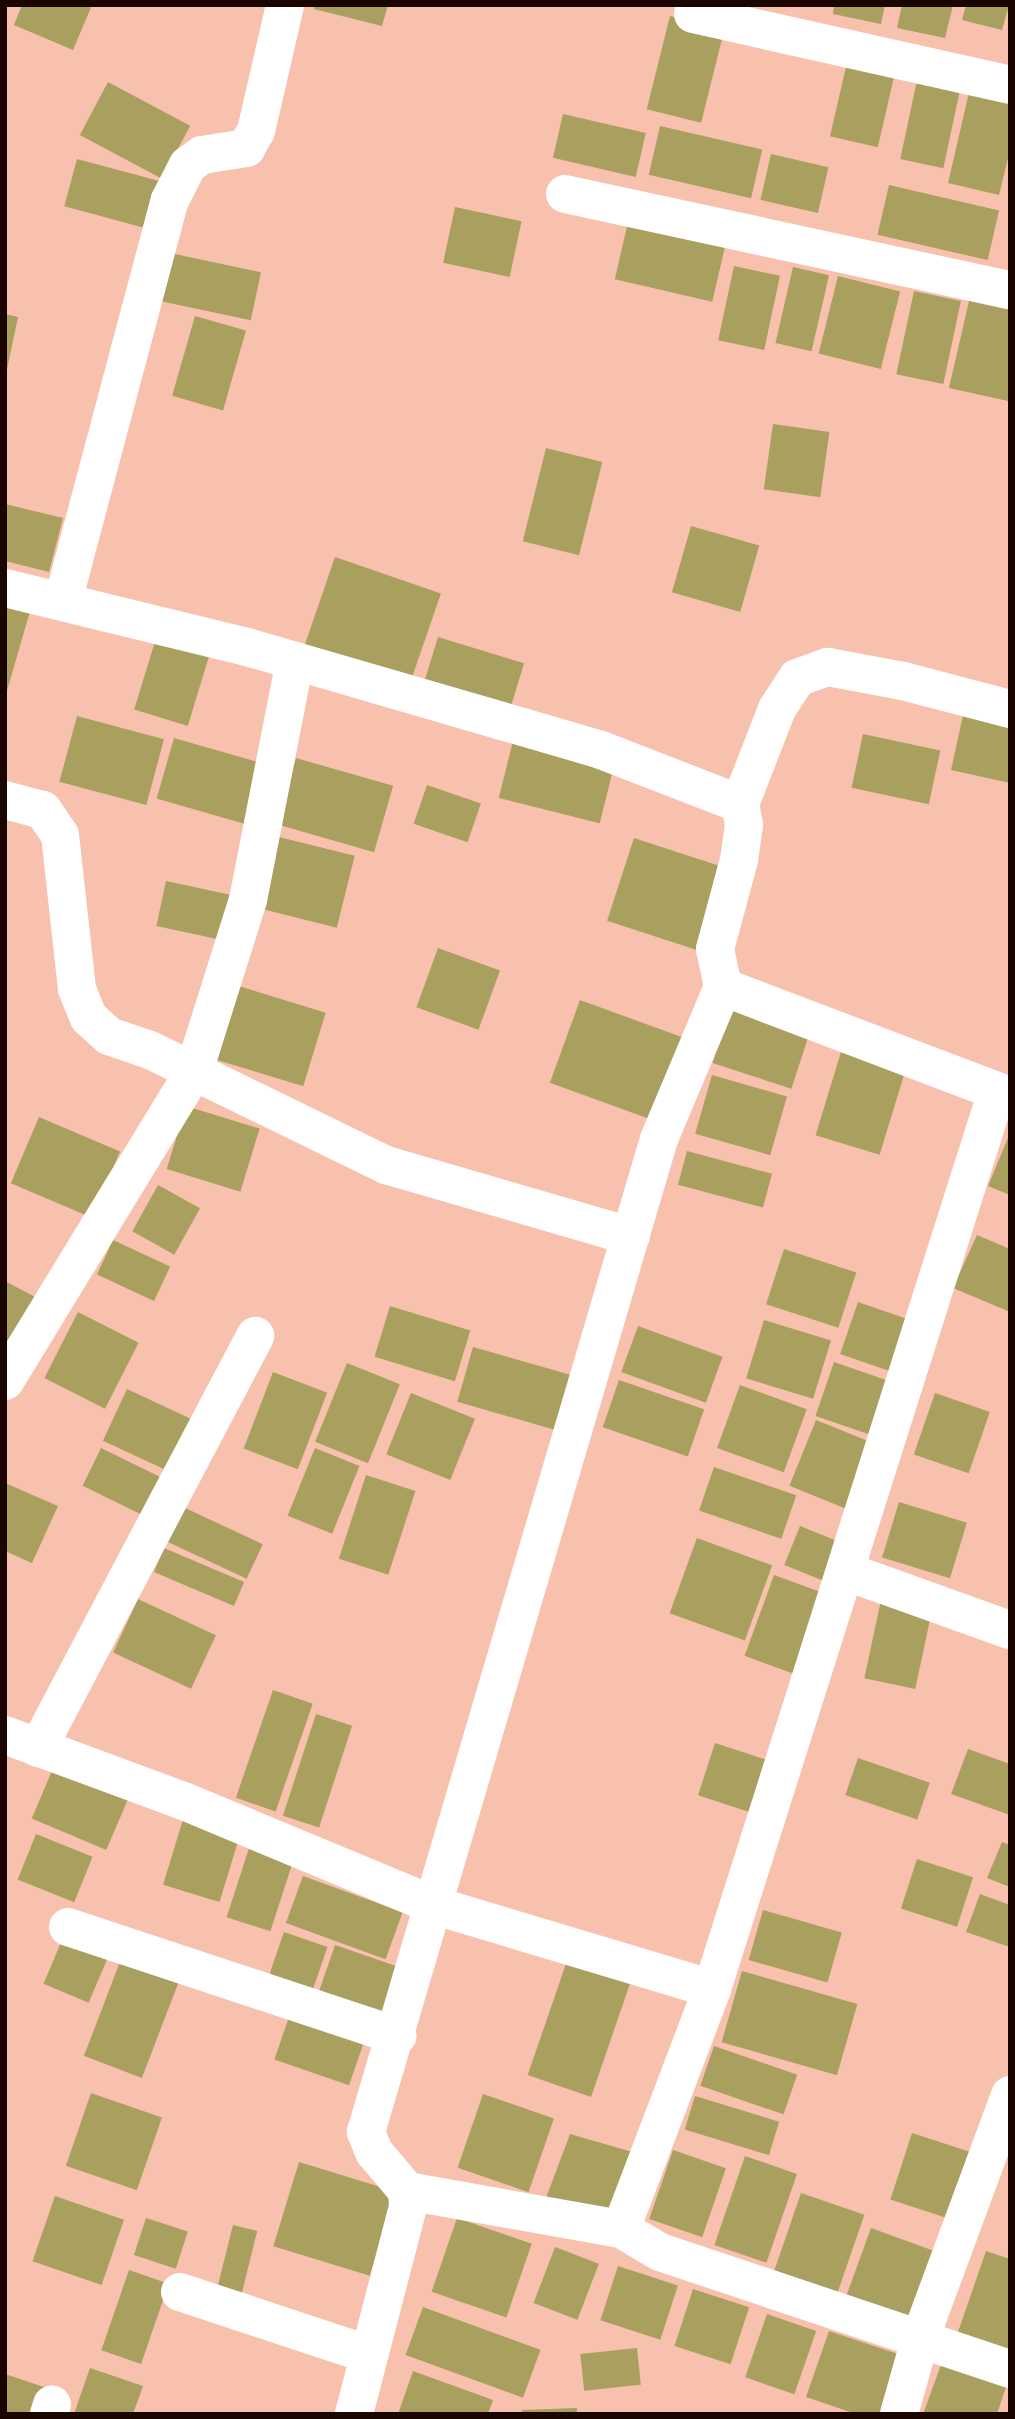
<!DOCTYPE html>
<html>
<head>
<meta charset="utf-8">
<style>
	body { margin:0 }
	#map { position:relative; width:1015px; height:2419px; overflow:hidden; background:#f8c1ad; font-family:"PT Sans",sans-serif }
	div>[style] { position:absolute }
	.building>* { inset:0; background:#a99f5f; transform-origin:0 0 }
	.street>* { height:38px; margin:-19px; padding:0 19px; transform-origin:19px; border-radius:19px; background:#fff }
	span { translate:-50% -50%; white-space:nowrap; text-align:center; line-height:1.15; -webkit-text-stroke:5px #f8c1ad; paint-order:stroke }
	.frame { position:absolute; inset:0; border:7px solid #1a0501; pointer-events:none }
</style>
</head>
<body>
<div id="map">
	<div class="building">
		<i style="clip-path:polygon(22px 5px,92px 5px,73px 50px,14px 25px)"></i>
		<i style="clip-path:polygon(315px 5px,388px 5px,382px 26px,314px 9px)"></i>
		<i style="clip-path:polygon(834px 5px,885px 5px,881px 24px,833px 14px)"></i>
		<i style="clip-path:polygon(902px 5px,953px 5px,945px 38px,897px 28px)"></i>
		<i style="clip-path:polygon(966px 5px,1009px 5px,1002px 30px,962px 20px)"></i>
		<i style="left:670px;top:16px;width:56px;height:96px;rotate:14deg"></i>
		<i style="left:846px;top:67px;width:49px;height:71px;rotate:13deg"></i>
		<i style="left:919px;top:71px;width:44px;height:90px;rotate:12deg"></i>
		<i style="left:108px;top:82px;width:93px;height:60px;rotate:28deg"></i>
		<i style="clip-path:polygon(971px 84px,1010px 93px,1010px 150px,999px 195px,948px 183px)"></i>
		<i style="left:563px;top:114px;width:85px;height:45px;rotate:13deg"></i>
		<i style="left:660px;top:126px;width:105px;height:50px;rotate:13deg"></i>
		<i style="left:771px;top:154px;width:59px;height:47px;rotate:13deg"></i>
		<i style="left:77px;top:159px;width:92px;height:49px;rotate:15deg"></i>
		<i style="left:889px;top:185px;width:113px;height:51px;rotate:13deg"></i>
		<i style="left:455px;top:207px;width:68px;height:57px;rotate:12deg"></i>
		<i style="left:631px;top:209px;width:100px;height:72px;rotate:13deg"></i>
		<i style="left:170px;top:253px;width:93px;height:49px;rotate:12deg"></i>
		<i style="left:734px;top:266px;width:47px;height:76px;rotate:12deg"></i>
		<i style="left:793px;top:267px;width:37px;height:78px;rotate:13deg"></i>
		<i style="left:838px;top:276px;width:64px;height:80px;rotate:14deg"></i>
		<i style="left:914px;top:291px;width:48px;height:85px;rotate:12deg"></i>
		<i style="clip-path:polygon(969px 301px,1010px 310px,1008px 401px,949px 388px)"></i>
		<i style="clip-path:polygon(5px 314px,18px 317px,6px 374px,5px 374px)"></i>
		<i style="left:195px;top:316px;width:53px;height:83px;rotate:16deg"></i>
		<i style="left:773px;top:424px;width:57px;height:66px;rotate:8deg"></i>
		<i style="left:546px;top:448px;width:58px;height:96px;rotate:14deg"></i>
		<i style="clip-path:polygon(5px 504px,63px 518px,49px 572px,5px 561px)"></i>
		<i style="left:691px;top:526px;width:71px;height:69px;rotate:16deg"></i>
		<i style="left:335px;top:557px;width:112px;height:97px;rotate:19deg"></i>
		<i style="clip-path:polygon(5px 601px,31px 608px,6px 694px,5px 694px)"></i>
		<i style="left:157px;top:635px;width:56px;height:78px;rotate:17deg"></i>
		<i style="left:438px;top:637px;width:90px;height:50px;rotate:17deg"></i>
		<i style="clip-path:polygon(965px 706px,1010px 717px,1010px 783px,951px 770px)"></i>
		<i style="left:77px;top:716px;width:90px;height:68px;rotate:15deg"></i>
		<i style="left:515px;top:733px;width:104px;height:67px;rotate:14deg"></i>
		<i style="left:863px;top:734px;width:79px;height:55px;rotate:12deg"></i>
		<i style="left:174px;top:738px;width:101px;height:63px;rotate:16deg"></i>
		<i style="left:296px;top:758px;width:101px;height:69px;rotate:16deg"></i>
		<i style="left:427px;top:785px;width:57px;height:41px;rotate:19deg"></i>
		<i style="left:279px;top:837px;width:78px;height:74px;rotate:14deg"></i>
		<i style="left:634px;top:838px;width:104px;height:87px;rotate:18deg"></i>
		<i style="left:166px;top:881px;width:68px;height:46px;rotate:12deg"></i>
		<i style="left:438px;top:948px;width:66px;height:63px;rotate:20deg"></i>
		<i style="left:232px;top:984px;width:98px;height:77px;rotate:17deg"></i>
		<i style="left:580px;top:1000px;width:109px;height:88px;rotate:20deg"></i>
		<i style="left:731px;top:1006px;width:83px;height:60px;rotate:18deg"></i>
		<i style="left:841px;top:1052px;width:67px;height:87px;rotate:17deg"></i>
		<i style="left:712px;top:1075px;width:78px;height:61px;rotate:16deg"></i>
		<i style="left:186px;top:1106px;width:77px;height:66px;rotate:17deg"></i>
		<i style="left:39px;top:1117px;width:88px;height:72px;rotate:23deg"></i>
		<i style="clip-path:polygon(1010px 1133px,1010px 1195px,988px 1186px)"></i>
		<i style="left:687px;top:1151px;width:88px;height:35px;rotate:15deg"></i>
		<i style="left:158px;top:1185px;width:48px;height:53px;rotate:29deg"></i>
		<i style="clip-path:polygon(977px 1235px,1010px 1249px,1010px 1312px,953px 1288px)"></i>
		<i style="left:113px;top:1240px;width:63px;height:38px;rotate:25deg"></i>
		<i style="left:784px;top:1249px;width:76px;height:58px;rotate:18deg"></i>
		<i style="clip-path:polygon(5px 1281px,37px 1298px,5px 1357px)"></i>
		<i style="left:858px;top:1302px;width:62px;height:55px;rotate:19deg"></i>
		<i style="left:390px;top:1306px;width:84px;height:53px;rotate:17deg"></i>
		<i style="left:78px;top:1312px;width:68px;height:74px;rotate:27deg"></i>
		<i style="left:764px;top:1320px;width:70px;height:61px;rotate:17deg"></i>
		<i style="left:638px;top:1326px;width:90px;height:49px;rotate:20deg"></i>
		<i style="left:473px;top:1347px;width:111px;height:57px;rotate:16deg"></i>
		<i style="left:834px;top:1362px;width:65px;height:57px;rotate:19deg"></i>
		<i style="left:347px;top:1363px;width:57px;height:85px;rotate:22deg"></i>
		<i style="left:273px;top:1372px;width:58px;height:82px;rotate:21deg"></i>
		<i style="left:619px;top:1380px;width:90px;height:50px;rotate:19deg"></i>
		<i style="left:740px;top:1385px;width:71px;height:67px;rotate:20deg"></i>
		<i style="left:127px;top:1389px;width:72px;height:57px;rotate:25deg"></i>
		<i style="left:411px;top:1393px;width:69px;height:66px;rotate:22deg"></i>
		<i style="left:935px;top:1393px;width:58px;height:65px;rotate:19deg"></i>
		<i style="left:816px;top:1420px;width:65px;height:71px;rotate:22deg"></i>
		<i style="left:101px;top:1448px;width:83px;height:42px;rotate:26deg"></i>
		<i style="left:315px;top:1448px;width:48px;height:73px;rotate:22deg"></i>
		<i style="left:714px;top:1467px;width:87px;height:46px;rotate:19deg"></i>
		<i style="left:366px;top:1475px;width:52px;height:88px;rotate:18deg"></i>
		<i style="clip-path:polygon(5px 1483px,58px 1506px,32px 1563px,5px 1551px)"></i>
		<i style="left:899px;top:1502px;width:71px;height:58px;rotate:17deg"></i>
		<i style="left:183px;top:1507px;width:88px;height:38px;rotate:25deg"></i>
		<i style="left:800px;top:1526px;width:48px;height:42px;rotate:22deg"></i>
		<i style="left:697px;top:1538px;width:80px;height:80px;rotate:20deg"></i>
		<i style="left:164px;top:1548px;width:87px;height:26px;rotate:23deg"></i>
		<i style="left:774px;top:1575px;width:59px;height:86px;rotate:20deg"></i>
		<i style="left:138px;top:1599px;width:86px;height:59px;rotate:25deg"></i>
		<i style="left:881px;top:1600px;width:52px;height:80px;rotate:12deg"></i>
		<i style="left:273px;top:1690px;width:42px;height:114px;rotate:19deg"></i>
		<i style="left:316px;top:1714px;width:38px;height:107px;rotate:18deg"></i>
		<i style="left:715px;top:1743px;width:54px;height:55px;rotate:18deg"></i>
		<i style="clip-path:polygon(968px 1749px,1010px 1764px,1010px 1815px,951px 1794px)"></i>
		<i style="left:858px;top:1758px;width:76px;height:39px;rotate:19deg"></i>
		<i style="left:54px;top:1766px;width:81px;height:57px;rotate:23deg"></i>
		<i style="left:185px;top:1813px;width:59px;height:75px;rotate:17deg"></i>
		<i style="left:36px;top:1834px;width:61px;height:49px;rotate:22deg"></i>
		<i style="left:251px;top:1842px;width:46px;height:79px;rotate:18deg"></i>
		<i style="clip-path:polygon(1002px 1842px,1010px 1845px,1010px 1887px,987px 1878px)"></i>
		<i style="left:917px;top:1859px;width:59px;height:52px;rotate:18deg"></i>
		<i style="left:303px;top:1876px;width:106px;height:50px;rotate:20deg"></i>
		<i style="clip-path:polygon(980px 1894px,1010px 1905px,1010px 1947px,966px 1932px)"></i>
		<i style="left:763px;top:1910px;width:82px;height:52px;rotate:16deg"></i>
		<i style="left:284px;top:1932px;width:46px;height:52px;rotate:19deg"></i>
		<i style="left:65px;top:1933px;width:49px;height:55px;rotate:23deg"></i>
		<i style="left:335px;top:1945px;width:70px;height:51px;rotate:19deg"></i>
		<i style="left:123px;top:1954px;width:62px;height:109px;rotate:21deg"></i>
		<i style="left:569px;top:1955px;width:67px;height:127px;rotate:19deg"></i>
		<i style="left:742px;top:1971px;width:120px;height:74px;rotate:16deg"></i>
		<i style="left:289px;top:2017px;width:79px;height:45px;rotate:19deg"></i>
		<i style="left:714px;top:2046px;width:88px;height:42px;rotate:19deg"></i>
		<i style="left:91px;top:2093px;width:75px;height:77px;rotate:19deg"></i>
		<i style="left:483px;top:2094px;width:75px;height:78px;rotate:19deg"></i>
		<i style="left:695px;top:2096px;width:88px;height:35px;rotate:17deg"></i>
		<i style="left:912px;top:2133px;width:73px;height:70px;rotate:18deg"></i>
		<i style="clip-path:polygon(570px 2134px,636px 2153px,610px 2220px,543px 2206px)"></i>
		<i style="left:673px;top:2150px;width:56px;height:73px;rotate:19deg"></i>
		<i style="left:745px;top:2156px;width:55px;height:94px;rotate:19deg"></i>
		<i style="left:299px;top:2162px;width:101px;height:88px;rotate:17deg"></i>
		<i style="left:801px;top:2193px;width:67px;height:92px;rotate:19deg"></i>
		<i style="left:55px;top:2196px;width:73px;height:69px;rotate:19deg"></i>
		<i style="left:146px;top:2218px;width:44px;height:39px;rotate:18deg"></i>
		<i style="left:457px;top:2218px;width:79px;height:78px;rotate:19deg"></i>
		<i style="left:233px;top:2225px;width:25px;height:69px;rotate:14deg"></i>
		<i style="left:871px;top:2228px;width:74px;height:79px;rotate:20deg"></i>
		<i style="left:555px;top:2247px;width:47px;height:60px;rotate:21deg"></i>
		<i style="clip-path:polygon(986px 2251px,1010px 2259px,1010px 2350px,958px 2332px)"></i>
		<i style="left:618px;top:2266px;width:63px;height:57px;rotate:18deg"></i>
		<i style="left:129px;top:2270px;width:42px;height:85px;rotate:19deg"></i>
		<i style="left:693px;top:2289px;width:59px;height:60px;rotate:18deg"></i>
		<i style="left:423px;top:2307px;width:125px;height:51px;rotate:20deg"></i>
		<i style="left:767px;top:2314px;width:52px;height:67px;rotate:19deg"></i>
		<i style="clip-path:polygon(829px 2331px,910px 2358px,890px 2414px,856px 2414px,806px 2397px)"></i>
		<i style="left:637px;top:2348px;width:37px;height:57px;rotate:84deg"></i>
		<i style="clip-path:polygon(941px 2365px,1006px 2387px,997px 2414px,923px 2414px)"></i>
		<i style="clip-path:polygon(90px 2368px,143px 2386px,133px 2414px,74px 2414px)"></i>
		<i style="clip-path:polygon(413px 2371px,493px 2400px,488px 2414px,398px 2414px)"></i>
		<i style="clip-path:polygon(5px 2374px,59px 2392px,51px 2414px,5px 2414px)"></i>
		<i style="clip-path:polygon(577px 2408px,577px 2414px,522px 2414px,522px 2410px)"></i>
	</div>
	<div class="street">
		<i style="left:693px;top:14px;width:325px;rotate:12.6deg"></i>
		<i style="left:565px;top:194px;width:455px;rotate:12.2deg"></i>
		<i style="left:5px;top:588px;width:249px;rotate:13.7deg"></i>
		<i style="left:247px;top:647px;width:369px;rotate:16.2deg"></i>
		<i style="left:601px;top:750px;width:149px;rotate:21.2deg"></i>
		<i style="left:740px;top:804px;width:21px;rotate:79deg"></i>
		<i style="left:744px;top:825px;width:35px;rotate:98deg"></i>
		<i style="left:739px;top:860px;width:92px;rotate:105.1deg"></i>
		<i style="left:715px;top:949px;width:39px;rotate:78deg"></i>
		<i style="left:723px;top:987px;width:307px;rotate:20.8deg"></i>
		<i style="left:63px;top:601px;width:415px;rotate:-75.1deg"></i>
		<i style="left:170px;top:200px;width:39px;rotate:-63deg"></i>
		<i style="left:188px;top:165px;width:17px;rotate:-36deg"></i>
		<i style="left:202px;top:155px;width:45px;rotate:-9deg"></i>
		<i style="left:246px;top:148px;width:20px;rotate:-60deg"></i>
		<i style="left:256px;top:131px;width:129px;rotate:-77deg"></i>
		<i style="left:5px;top:800px;width:39px;rotate:15deg"></i>
		<i style="left:43px;top:810px;width:30px;rotate:56deg"></i>
		<i style="left:60px;top:835px;width:155px;rotate:83.7deg"></i>
		<i style="left:77px;top:989px;width:31px;rotate:68deg"></i>
		<i style="left:89px;top:1018px;width:27px;rotate:42deg"></i>
		<i style="left:109px;top:1036px;width:43px;rotate:18.9deg"></i>
		<i style="left:150px;top:1050px;width:263px;rotate:26deg"></i>
		<i style="left:386px;top:1165px;width:255px;rotate:16.2deg"></i>
		<i style="left:740px;top:804px;width:102px;rotate:-68.7deg"></i>
		<i style="left:777px;top:709px;width:37px;rotate:-57deg"></i>
		<i style="left:797px;top:678px;width:33px;rotate:-20deg"></i>
		<i style="left:828px;top:667px;width:76px;rotate:10.6deg"></i>
		<i style="left:903px;top:681px;width:111px;rotate:14.7deg"></i>
		<i style="left:5px;top:1381px;width:363px;rotate:-58.6deg"></i>
		<i style="left:194px;top:1071px;width:179px;rotate:-72.5deg"></i>
		<i style="left:248px;top:900px;width:244px;rotate:-78.9deg"></i>
		<i style="left:845px;top:1571px;width:175px;rotate:19.7deg"></i>
		<i style="left:5px;top:1735px;width:193px;rotate:20.3deg"></i>
		<i style="left:186px;top:1802px;width:271px;rotate:22.6deg"></i>
		<i style="left:436px;top:1906px;width:288px;rotate:16.7deg"></i>
		<i style="left:712px;top:1989px;width:942px;rotate:-72.39deg"></i>
		<i style="left:38px;top:1748px;width:466px;rotate:-62.2deg"></i>
		<i style="left:68px;top:1927px;width:347px;rotate:18.3deg"></i>
		<i style="left:407px;top:2191px;width:217px;rotate:10.1deg"></i>
		<i style="left:621px;top:2229px;width:45px;rotate:30.5deg"></i>
		<i style="left:660px;top:2252px;width:369px;rotate:18.5deg"></i>
		<i style="left:621px;top:2229px;width:257px;rotate:-69.2deg"></i>
		<i style="left:180px;top:2292px;width:198px;rotate:18.3deg"></i>
		<i style="left:49px;top:2414px;width:10px;rotate:-73deg"></i>
		<i style="left:354px;top:2414px;width:215px;rotate:-75.4deg"></i>
		<i style="left:408px;top:2206px;width:15px;rotate:-94deg"></i>
		<i style="left:407px;top:2191px;width:51px;rotate:-130.2deg"></i>
		<i style="left:374px;top:2152px;width:22px;rotate:-112deg"></i>
		<i style="left:366px;top:2132px;width:1035px;rotate:-73.56deg"></i>
		<i style="left:659px;top:1139px;width:165px;rotate:-67.2deg"></i>
		<i style="left:899px;top:2414px;width:81px;rotate:-74.2deg"></i>
		<i style="left:921px;top:2336px;width:257px;rotate:-69.7deg"></i>
	</div>
	<div class="frame"></div>
</div>
</body>
</html>
